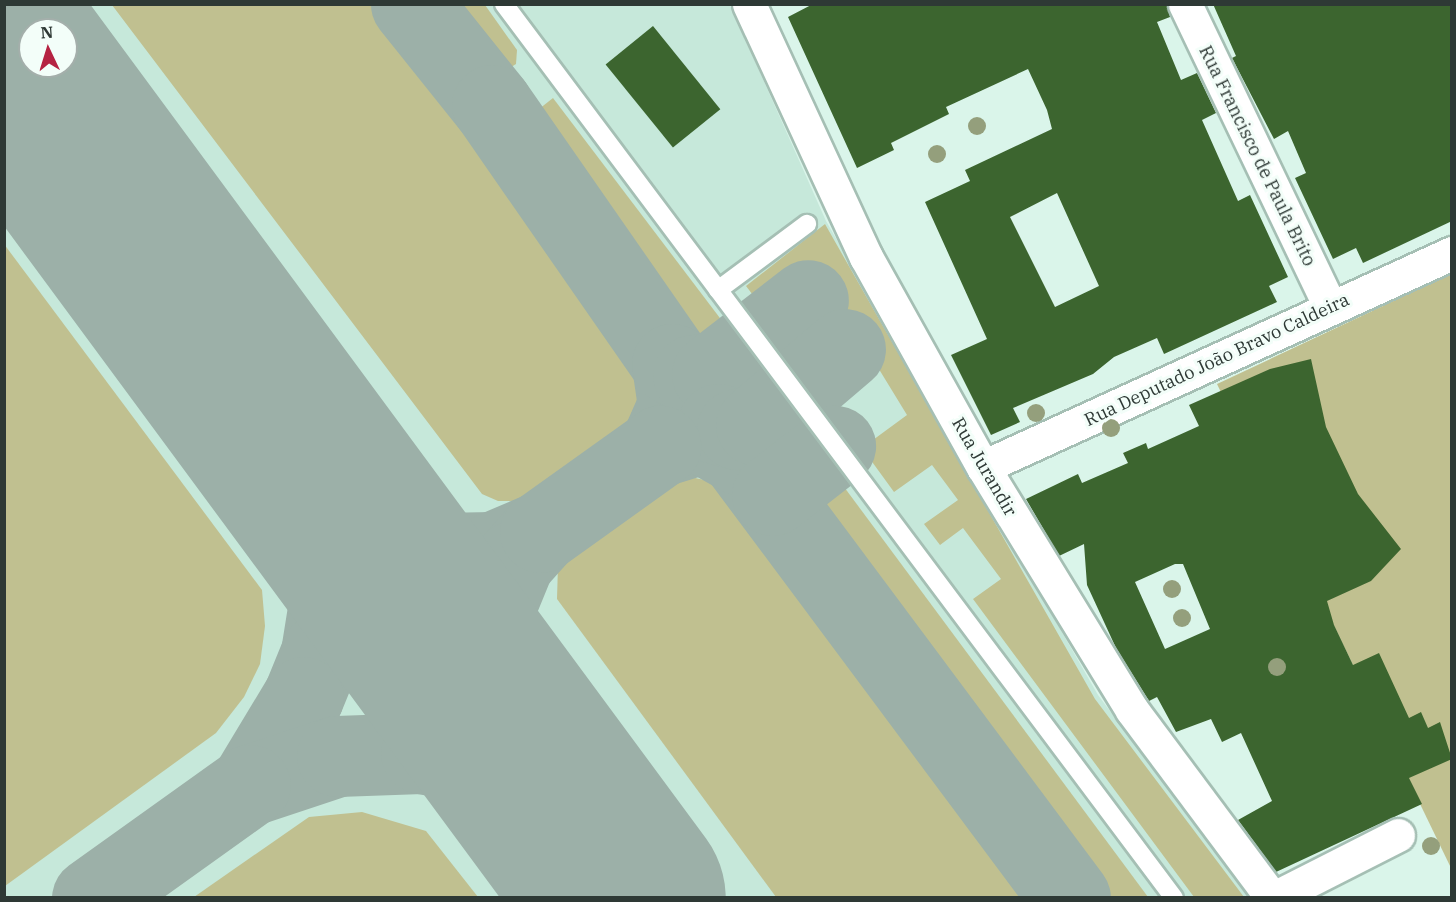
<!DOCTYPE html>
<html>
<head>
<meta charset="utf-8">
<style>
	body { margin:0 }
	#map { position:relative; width:1456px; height:902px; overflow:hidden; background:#daf5ea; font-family:"IBM Plex Serif",serif }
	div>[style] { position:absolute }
	.built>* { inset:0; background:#c6e8da }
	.green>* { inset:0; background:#c0c090 }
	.round { border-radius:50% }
	.taxiway>* { height:81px; margin:-40.5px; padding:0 40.5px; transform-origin:40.5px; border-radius:40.5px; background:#9cb0a8 }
	.runway>* { height:201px; margin:-100.5px; padding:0 100.5px; transform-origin:100.5px; border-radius:100.5px; background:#9cb0a8 }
	.building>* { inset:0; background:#3c652f; transform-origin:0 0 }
	.roads { filter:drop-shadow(2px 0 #a5bfb4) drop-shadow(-2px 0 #a5bfb4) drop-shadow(0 2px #a5bfb4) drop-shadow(0 -2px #a5bfb4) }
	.lane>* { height:18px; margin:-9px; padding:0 9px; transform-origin:9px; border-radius:9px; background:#fff }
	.street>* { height:33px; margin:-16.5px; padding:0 16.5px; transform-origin:16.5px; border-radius:16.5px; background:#fff }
	.trees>* { width:18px; height:18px; margin:-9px; border-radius:50%; background:#949f7c }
	span { translate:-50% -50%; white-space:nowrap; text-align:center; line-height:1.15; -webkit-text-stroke:6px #f3fef9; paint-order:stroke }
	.street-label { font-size:18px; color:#2e3935 }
	.frame { position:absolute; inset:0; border:6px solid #2e3935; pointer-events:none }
	.north { position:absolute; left:18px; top:18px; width:60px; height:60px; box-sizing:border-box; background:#f3fef9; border:2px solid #a4afab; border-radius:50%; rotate:356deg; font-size:16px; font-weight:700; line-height:24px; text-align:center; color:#2e3935 }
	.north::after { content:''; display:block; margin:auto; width:21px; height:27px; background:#b52342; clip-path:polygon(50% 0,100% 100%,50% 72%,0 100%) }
</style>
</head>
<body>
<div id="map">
	<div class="built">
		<i style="clip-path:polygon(evenodd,5px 4px,730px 5px,826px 221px,1098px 695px,1249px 897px,5px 898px,5px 4px,30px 30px,66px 30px,66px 66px,30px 66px,30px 30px)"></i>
	</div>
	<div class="green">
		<i style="clip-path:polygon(112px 5px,374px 5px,635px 361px,641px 394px,635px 414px,619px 433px,623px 438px,532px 501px,498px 501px,482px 494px)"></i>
		<i style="clip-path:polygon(440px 5px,485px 5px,517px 50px,516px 64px,503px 72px,488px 68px)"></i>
		<i style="clip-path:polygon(553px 98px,729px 330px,721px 348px,696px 351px,533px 133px,534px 113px)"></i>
		<i style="clip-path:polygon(825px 224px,1095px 699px,1244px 897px,1194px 897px,973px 599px,1001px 579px,963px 528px,940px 545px,924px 524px,958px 500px,932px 465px,894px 492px,862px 448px,907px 415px,814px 263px,759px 303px,746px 286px)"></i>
		<i style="clip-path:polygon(4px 244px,262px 590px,265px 626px,260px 664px,244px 697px,216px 733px,5px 886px)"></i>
		<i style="clip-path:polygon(1451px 274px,1451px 868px,1217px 384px)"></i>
		<i class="round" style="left:729px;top:368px;width:38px;height:38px"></i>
		<i class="round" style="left:769px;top:425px;width:34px;height:34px"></i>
		<i style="clip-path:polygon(830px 468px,1148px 897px,1097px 897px,807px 503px,813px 479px)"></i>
		<i style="clip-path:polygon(691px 477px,718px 483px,736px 496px,1034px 897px,776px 897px,557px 599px,558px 565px,570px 547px,642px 490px)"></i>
		<i style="clip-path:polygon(362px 812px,426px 831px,478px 897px,194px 897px,309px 817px)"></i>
	</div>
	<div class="taxiway">
		<i style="left:411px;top:4px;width:129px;rotate:51.3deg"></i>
		<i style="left:492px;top:105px;width:315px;rotate:55.2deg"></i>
		<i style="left:672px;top:364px;width:666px;rotate:53.3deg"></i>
		<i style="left:672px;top:364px;width:41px;rotate:81.7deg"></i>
		<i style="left:678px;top:405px;width:45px;rotate:113.7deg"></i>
		<i style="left:660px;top:446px;width:44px;rotate:-17.2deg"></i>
		<i style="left:702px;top:433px;width:45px;rotate:29.4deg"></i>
		<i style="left:672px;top:364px;width:24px;rotate:28deg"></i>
		<i style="left:693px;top:375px;width:19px;rotate:-3deg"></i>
		<i style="left:712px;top:374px;width:121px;rotate:-37.6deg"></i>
		<i style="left:718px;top:424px;width:20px;rotate:15deg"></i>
		<i style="left:737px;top:429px;width:19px;rotate:-12deg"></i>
		<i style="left:756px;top:425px;width:117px;rotate:-40.5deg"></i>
		<i style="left:283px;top:434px;width:112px;rotate:69.6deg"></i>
		<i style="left:322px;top:539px;width:64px;rotate:83.8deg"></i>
		<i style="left:329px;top:603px;width:51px;rotate:99.1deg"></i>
		<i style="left:321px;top:653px;width:48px;rotate:112.2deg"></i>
		<i style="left:303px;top:697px;width:103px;rotate:121.1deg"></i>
		<i style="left:250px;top:785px;width:92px;rotate:-18.4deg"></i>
		<i style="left:337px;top:756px;width:84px;rotate:-2deg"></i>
		<i style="left:421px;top:753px;width:39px;rotate:10deg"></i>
		<i style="left:459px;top:760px;width:62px;rotate:22.8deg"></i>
		<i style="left:516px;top:784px;width:129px;rotate:44.4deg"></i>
		<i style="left:772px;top:495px;width:80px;rotate:-37.9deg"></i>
		<i style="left:337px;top:507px;width:54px;rotate:29.9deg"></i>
		<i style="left:384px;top:534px;width:57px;rotate:19.4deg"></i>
		<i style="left:438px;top:553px;width:55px;rotate:-1deg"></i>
		<i style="left:493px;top:552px;width:51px;rotate:-23.1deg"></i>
		<i style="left:540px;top:532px;width:39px;rotate:132deg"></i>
		<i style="left:514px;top:561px;width:61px;rotate:112.3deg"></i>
		<i style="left:491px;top:617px;width:30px;rotate:99deg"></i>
		<i style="left:486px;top:647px;width:81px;rotate:80.1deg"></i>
		<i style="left:540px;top:532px;width:148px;rotate:-35.6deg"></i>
		<i style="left:92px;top:898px;width:194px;rotate:-35.6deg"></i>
	</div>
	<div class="runway">
		<i style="left:4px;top:57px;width:1045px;rotate:53.56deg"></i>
	</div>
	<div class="building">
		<i style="clip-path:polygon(evenodd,813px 4px,1167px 4px,1170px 17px,1157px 22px,1181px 80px,1197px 73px,1216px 113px,1202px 120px,1238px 201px,1250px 195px,1288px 277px,1269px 286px,1277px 302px,1164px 354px,1157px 338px,1114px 357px,1093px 374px,1013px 408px,1020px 422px,991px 435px,951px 355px,987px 339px,925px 202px,970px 181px,965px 170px,1052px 129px,1047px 110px,1028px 69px,946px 107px,949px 114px,891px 143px,894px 150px,857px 168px,788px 17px,813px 4px,1057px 193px,1099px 286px,1055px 307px,1010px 217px,1057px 193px)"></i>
		<i style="clip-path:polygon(1213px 4px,1452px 4px,1452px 221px,1363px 263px,1356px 248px,1333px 259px,1295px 178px,1306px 173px,1288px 131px,1274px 139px,1232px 58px,1236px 56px)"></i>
		<i style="left:653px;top:26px;width:107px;height:61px;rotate:51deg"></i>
		<i style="clip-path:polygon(evenodd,1311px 359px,1326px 427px,1358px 494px,1401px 549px,1371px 581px,1327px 601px,1334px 625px,1353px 665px,1379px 653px,1409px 718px,1421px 712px,1428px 728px,1440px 722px,1452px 759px,1409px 778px,1422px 804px,1276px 872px,1238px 820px,1272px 801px,1241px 733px,1222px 742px,1211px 719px,1176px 732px,1157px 697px,1149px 701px,1116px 648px,1087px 585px,1084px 544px,1059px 556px,1026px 499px,1078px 474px,1082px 483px,1128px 463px,1123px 453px,1146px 443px,1148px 449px,1199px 426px,1189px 405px,1270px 369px,1311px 359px,1175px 564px,1183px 564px,1210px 629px,1165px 649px,1135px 582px,1175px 564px)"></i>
	</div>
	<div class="roads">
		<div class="lane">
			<i style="left:504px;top:4px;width:1117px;rotate:53.15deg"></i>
			<i style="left:718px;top:290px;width:111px;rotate:-36.6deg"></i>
		</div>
		<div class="street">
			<i style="left:749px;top:4px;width:279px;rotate:65.2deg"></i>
			<i style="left:866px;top:257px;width:240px;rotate:60.9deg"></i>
			<i style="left:983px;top:467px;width:285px;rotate:58.5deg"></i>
			<i style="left:1132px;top:710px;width:234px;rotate:53.3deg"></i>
			<i style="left:1185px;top:4px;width:336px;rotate:64.4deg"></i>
			<i style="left:983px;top:467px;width:516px;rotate:-24.53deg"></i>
			<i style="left:1274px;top:898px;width:139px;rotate:-26.9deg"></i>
		</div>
	</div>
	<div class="trees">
		<i style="left:977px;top:126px"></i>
		<i style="left:937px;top:154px"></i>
		<i style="left:1036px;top:413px"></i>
		<i style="left:1111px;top:428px"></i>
		<i style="left:1172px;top:589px"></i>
		<i style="left:1182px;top:618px"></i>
		<i style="left:1277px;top:667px"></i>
		<i style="left:1431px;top:846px"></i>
	</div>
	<div class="street-label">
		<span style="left:1257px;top:156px;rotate:64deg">Rua Francisco de Paula Brito</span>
		<span style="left:1217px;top:360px;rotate:-25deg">Rua Deputado João Bravo Caldeira</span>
		<span style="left:984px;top:467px;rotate:60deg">Rua Jurandir</span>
	</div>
	<div class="frame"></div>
	<div class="north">N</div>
</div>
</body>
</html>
